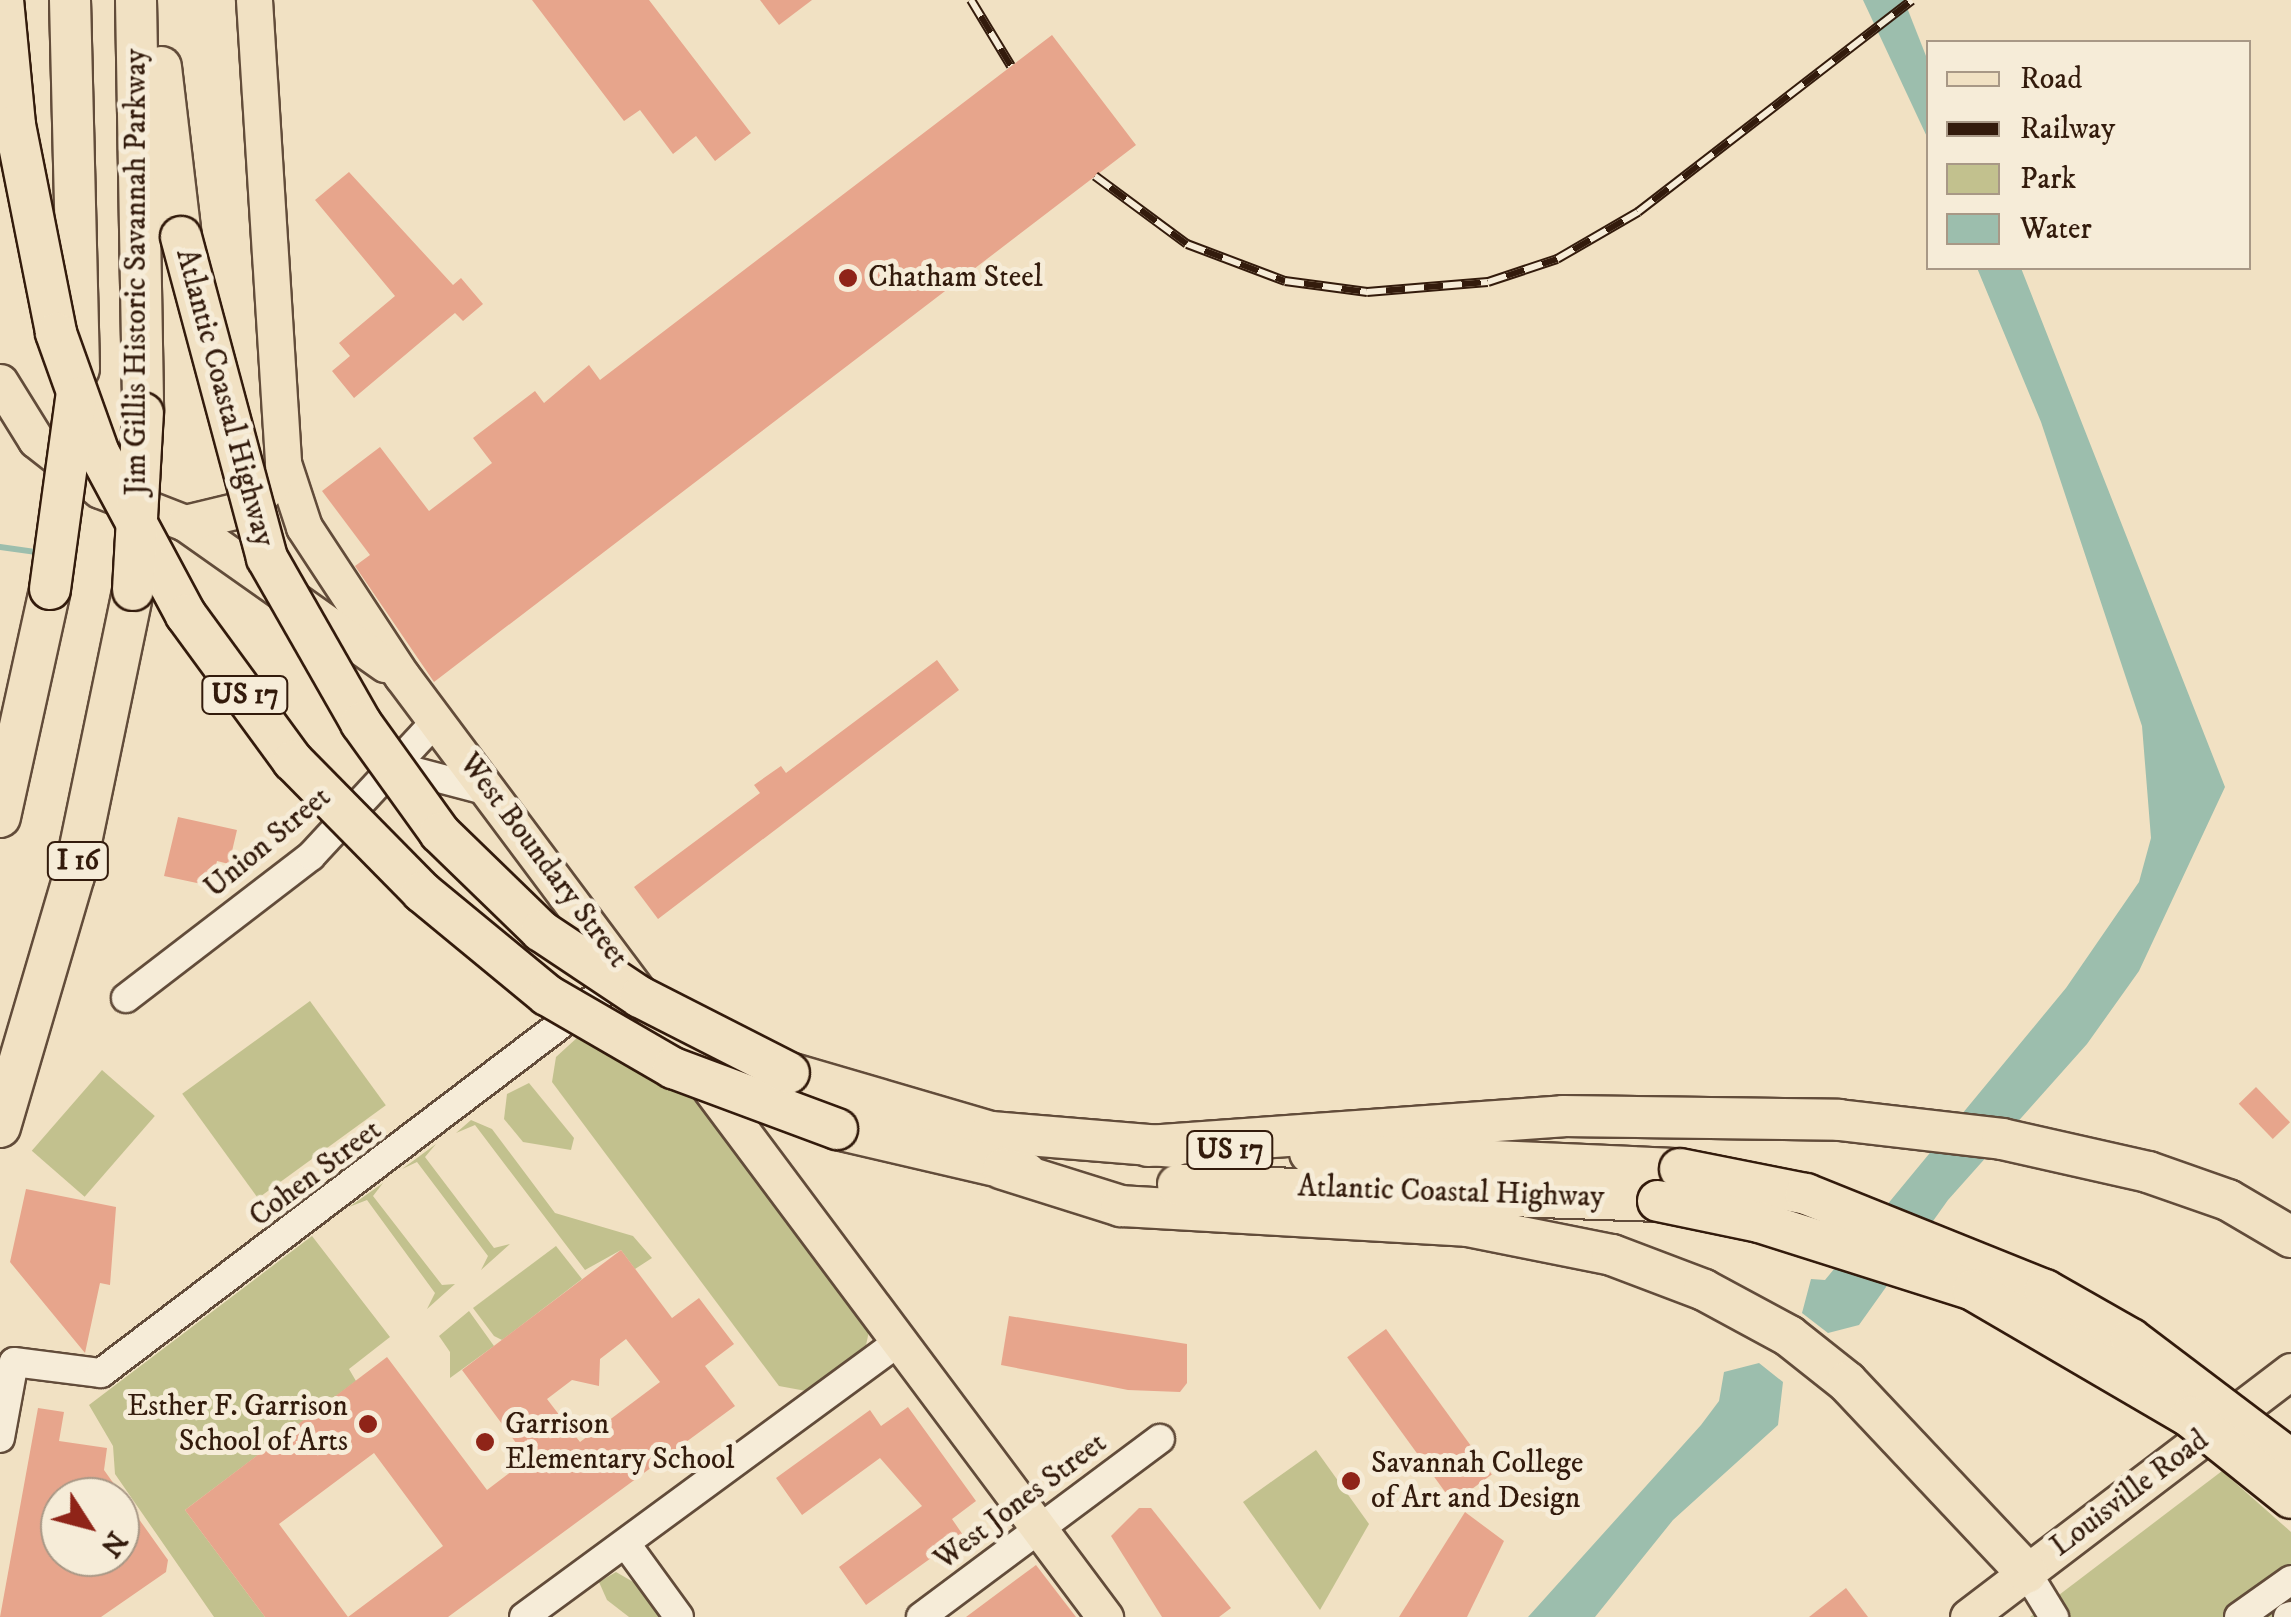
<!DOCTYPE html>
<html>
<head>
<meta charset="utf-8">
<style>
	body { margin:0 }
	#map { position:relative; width:2291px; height:1617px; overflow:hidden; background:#f1e1c3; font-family:"IM FELL DW Pica",serif }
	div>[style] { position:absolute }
	.green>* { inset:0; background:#c2c18e; transform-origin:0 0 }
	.water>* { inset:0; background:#9cbead }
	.stream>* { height:6px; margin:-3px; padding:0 3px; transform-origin:3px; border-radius:3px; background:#9cbead }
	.building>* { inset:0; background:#e7a58c; transform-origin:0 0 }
	.roads { filter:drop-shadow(2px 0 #624c3a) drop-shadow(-2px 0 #624c3a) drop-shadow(0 2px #624c3a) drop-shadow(0 -2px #624c3a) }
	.minor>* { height:28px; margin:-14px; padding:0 14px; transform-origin:14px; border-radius:14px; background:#f6ecd8 }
	.major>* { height:35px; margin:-17.5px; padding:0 17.5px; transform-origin:17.5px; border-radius:17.5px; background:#f1e1c3 }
	.highway>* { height:40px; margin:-20px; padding:0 20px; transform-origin:20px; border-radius:20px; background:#f1e1c3 }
	.rail>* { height:10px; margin-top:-5px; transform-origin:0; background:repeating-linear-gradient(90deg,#f6ecd8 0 19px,#331b0c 0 38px); box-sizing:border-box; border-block:2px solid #331b0c }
	.bridges { filter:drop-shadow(2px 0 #331b0c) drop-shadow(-2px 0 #331b0c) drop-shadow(0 2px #331b0c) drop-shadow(0 -2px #331b0c) }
	.highway-bridge>* { height:40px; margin:-20px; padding:0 20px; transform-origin:20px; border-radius:20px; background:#f1e1c3 }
	.dots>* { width:28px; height:28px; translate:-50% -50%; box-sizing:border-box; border:5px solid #f6ecd8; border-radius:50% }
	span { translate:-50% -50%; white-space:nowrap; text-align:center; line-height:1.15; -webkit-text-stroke:10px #f6ecd8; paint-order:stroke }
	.shield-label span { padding:2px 8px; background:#f6ecd8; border:2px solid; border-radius:8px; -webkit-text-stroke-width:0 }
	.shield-label { font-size:28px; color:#331b0c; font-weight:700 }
	.street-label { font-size:30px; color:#331b0c }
	.poi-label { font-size:30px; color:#331b0c }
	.left { translate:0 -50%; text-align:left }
	.right { translate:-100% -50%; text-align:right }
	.legend { position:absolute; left:1926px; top:40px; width:325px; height:230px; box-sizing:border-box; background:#f6ecd8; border:2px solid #a89886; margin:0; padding:12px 18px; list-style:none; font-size:30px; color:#331b0c }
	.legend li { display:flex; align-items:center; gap:20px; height:50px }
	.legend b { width:50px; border:2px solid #a89886 }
	.north { position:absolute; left:40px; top:1477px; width:100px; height:100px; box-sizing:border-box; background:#f6ecd8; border:2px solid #a89886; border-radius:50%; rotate:126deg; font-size:28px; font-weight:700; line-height:40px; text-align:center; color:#331b0c }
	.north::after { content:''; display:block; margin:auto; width:35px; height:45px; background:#8f2418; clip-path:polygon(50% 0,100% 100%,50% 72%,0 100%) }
</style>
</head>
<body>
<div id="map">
	<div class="green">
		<i style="left:310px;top:1001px;width:129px;height:158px;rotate:54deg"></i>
		<i style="clip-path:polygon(579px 1036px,717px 1111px,870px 1327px,866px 1345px,806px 1391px,779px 1386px,552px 1082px,556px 1057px)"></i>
		<i style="left:102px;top:1070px;width:70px;height:107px;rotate:41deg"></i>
		<i style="clip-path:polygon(529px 1083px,574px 1138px,571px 1150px,523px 1142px,504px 1119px,507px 1094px)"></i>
		<i style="clip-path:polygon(471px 1120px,492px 1129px,555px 1213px,633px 1236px,652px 1258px,635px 1269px,621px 1250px,585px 1270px,475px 1125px,456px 1133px)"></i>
		<i style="clip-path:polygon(436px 1144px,425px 1157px,494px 1248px,510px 1244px,481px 1270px,488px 1256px,417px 1162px,402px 1169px)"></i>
		<i style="clip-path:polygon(383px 1183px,373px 1196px,442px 1285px,455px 1284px,427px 1309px,435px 1293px,367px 1200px,349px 1207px)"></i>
		<i style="clip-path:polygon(312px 1236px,390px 1337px,349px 1369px,356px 1381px,185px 1510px,265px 1617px,214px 1617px,115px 1474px,113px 1446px,89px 1405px)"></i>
		<i style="clip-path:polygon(556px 1246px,582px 1279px,502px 1340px,494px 1336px,473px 1308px)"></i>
		<i style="clip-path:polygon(469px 1311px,494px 1346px,450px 1378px,450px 1352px,439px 1336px)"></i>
		<i style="clip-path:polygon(1316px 1450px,1369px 1524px,1320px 1610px,1243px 1502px)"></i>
		<i style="clip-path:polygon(2222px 1471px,2291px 1532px,2291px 1592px,2272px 1617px,2030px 1617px)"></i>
		<i style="clip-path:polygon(616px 1572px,635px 1583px,660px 1617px,629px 1617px,607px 1600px,599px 1582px)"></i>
	</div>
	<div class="water">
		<i style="clip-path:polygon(1863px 0,1904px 0,1928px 61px,1928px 139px)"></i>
		<i style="clip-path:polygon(1977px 268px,2021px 268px,2225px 787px,2139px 971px,2087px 1044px,1948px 1200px,1859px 1325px,1828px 1333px,1802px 1313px,1811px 1279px,1825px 1280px,2066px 988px,2139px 882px,2151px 838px,2142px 726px,2041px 422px)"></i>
		<i style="clip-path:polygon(1759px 1363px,1783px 1382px,1778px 1425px,1673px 1520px,1595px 1617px,1528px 1617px,1701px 1425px,1719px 1401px,1724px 1372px)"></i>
	</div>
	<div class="stream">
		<i style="left:0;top:547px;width:37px;rotate:8deg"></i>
	</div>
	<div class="building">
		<i style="clip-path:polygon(532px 0,649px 0,751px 133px,715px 161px,696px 136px,673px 154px,640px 110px,624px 121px)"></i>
		<i style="clip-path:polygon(760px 0,812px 0,779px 25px)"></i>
		<i style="clip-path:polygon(1052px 35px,1136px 145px,434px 682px,355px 566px,370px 555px,322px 491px,380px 447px,429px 511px,492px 463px,473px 438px,535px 391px,544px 403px,589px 365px,600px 380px)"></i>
		<i style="clip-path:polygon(349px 172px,453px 285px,461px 278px,483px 304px,463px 321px,455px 313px,354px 398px,332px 371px,350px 356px,339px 343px,395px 296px,315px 200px)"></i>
		<i style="clip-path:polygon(937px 660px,959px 690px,658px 919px,634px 887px,760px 793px,754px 785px,781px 766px,786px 773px)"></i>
		<i style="clip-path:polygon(178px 817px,237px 830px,229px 864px,217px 861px,211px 886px,164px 876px)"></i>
		<i style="left:2256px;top:1087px;width:49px;height:24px;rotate:46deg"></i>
		<i style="clip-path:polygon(26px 1189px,116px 1207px,110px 1285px,100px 1283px,85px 1353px,10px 1262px)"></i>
		<i style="clip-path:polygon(evenodd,621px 1250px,672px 1318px,699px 1298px,734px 1344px,705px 1366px,735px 1406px,448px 1617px,265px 1617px,185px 1510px,387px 1357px,487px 1490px,528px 1459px,462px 1370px,621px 1250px,626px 1339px,660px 1382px,580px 1442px,547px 1399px,572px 1380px,599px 1386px,600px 1359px,626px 1339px,621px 1250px,374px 1453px,443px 1546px,348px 1617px,279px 1524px,374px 1453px)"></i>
		<i style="clip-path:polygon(1009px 1316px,1187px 1344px,1187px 1383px,1180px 1392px,1128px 1390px,1001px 1365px)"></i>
		<i style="left:1386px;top:1329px;width:180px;height:48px;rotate:54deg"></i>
		<i style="clip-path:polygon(908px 1407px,976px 1501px,952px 1519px,963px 1535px,866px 1605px,839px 1567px,922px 1506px,880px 1458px,802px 1515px,776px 1478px,870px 1410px,881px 1426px)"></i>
		<i style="clip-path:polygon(evenodd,38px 1408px,64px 1412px,59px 1441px,107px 1448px,104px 1470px,168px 1560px,166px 1572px,101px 1617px,0 1617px,38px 1408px,60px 1497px,120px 1497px,120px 1557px,60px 1557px,60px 1497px)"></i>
		<i style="clip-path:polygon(1139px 1508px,1151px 1508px,1231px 1608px,1219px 1617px,1162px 1617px,1111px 1536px)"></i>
		<i style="clip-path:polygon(1465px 1512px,1504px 1541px,1467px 1617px,1399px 1617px)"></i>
		<i style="clip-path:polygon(1036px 1565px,1076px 1617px,966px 1617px)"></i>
		<i style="clip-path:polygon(1846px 1588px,1868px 1617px,1809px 1617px)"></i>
	</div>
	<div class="roads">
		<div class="minor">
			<i style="left:401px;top:768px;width:94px;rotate:14.8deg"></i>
			<i style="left:126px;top:998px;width:233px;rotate:-37.5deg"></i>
			<i style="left:311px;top:856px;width:184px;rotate:-47.2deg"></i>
			<i style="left:0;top:1438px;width:77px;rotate:-79.6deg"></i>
			<i style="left:14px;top:1362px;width:88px;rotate:7.2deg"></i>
			<i style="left:101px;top:1373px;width:660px;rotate:-37.18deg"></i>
			<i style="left:626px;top:1544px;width:90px;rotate:54deg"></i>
			<i style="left:2027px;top:1573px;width:52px;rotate:58.5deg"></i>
			<i style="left:524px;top:1617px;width:466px;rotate:-36.3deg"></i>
			<i style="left:921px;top:1617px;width:298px;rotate:-36.7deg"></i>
			<i style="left:2239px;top:1617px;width:64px;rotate:-35.4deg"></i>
			<i style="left:2288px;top:1617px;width:3px;rotate:-18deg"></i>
		</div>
		<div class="major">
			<i style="left:254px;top:0;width:464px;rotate:86.4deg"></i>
			<i style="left:283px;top:463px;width:67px;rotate:71.8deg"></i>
			<i style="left:304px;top:527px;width:178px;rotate:56.7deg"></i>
			<i style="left:402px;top:676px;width:1175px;rotate:53.24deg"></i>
			<i style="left:0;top:382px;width:68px;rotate:58.2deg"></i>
			<i style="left:36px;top:440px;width:81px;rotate:38deg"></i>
			<i style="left:100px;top:490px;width:91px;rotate:21.2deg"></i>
			<i style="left:185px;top:523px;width:245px;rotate:35.2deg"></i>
			<i style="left:185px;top:523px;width:64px;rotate:-13.6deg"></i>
			<i style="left:247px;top:508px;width:35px;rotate:-44deg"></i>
			<i style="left:1968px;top:1617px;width:406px;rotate:-37.3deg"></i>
		</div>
		<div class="highway">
			<i style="left:70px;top:0;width:369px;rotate:88.6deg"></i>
			<i style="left:136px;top:0;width:413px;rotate:89deg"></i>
			<i style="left:161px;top:67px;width:171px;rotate:83.3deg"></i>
			<i style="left:0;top:817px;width:233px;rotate:-77.6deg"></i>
			<i style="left:789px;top:1073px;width:210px;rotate:16.3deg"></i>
			<i style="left:991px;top:1132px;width:182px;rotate:4.7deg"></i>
			<i style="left:0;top:1127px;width:262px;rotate:-73.6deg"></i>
			<i style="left:74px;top:876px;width:292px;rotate:-78.3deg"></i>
			<i style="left:837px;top:1129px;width:194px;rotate:13.1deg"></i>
			<i style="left:1148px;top:1146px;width:416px;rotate:-4.1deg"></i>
			<i style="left:1563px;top:1116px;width:276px;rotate:0.8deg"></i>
			<i style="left:1839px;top:1120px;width:164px;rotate:6.6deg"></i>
			<i style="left:2002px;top:1139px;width:150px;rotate:12.7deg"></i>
			<i style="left:2148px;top:1172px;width:85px;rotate:19.3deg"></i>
			<i style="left:2228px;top:1200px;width:73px;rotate:30.4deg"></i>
			<i style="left:1310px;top:1153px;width:370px;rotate:2.5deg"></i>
			<i style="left:1003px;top:1169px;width:124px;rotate:17.4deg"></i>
			<i style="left:1121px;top:1206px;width:347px;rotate:3.3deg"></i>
			<i style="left:1467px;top:1226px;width:148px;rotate:11.3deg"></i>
			<i style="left:1612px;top:1255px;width:98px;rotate:20.8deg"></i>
			<i style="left:1704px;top:1290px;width:97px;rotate:28.4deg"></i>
			<i style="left:1789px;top:1336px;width:74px;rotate:38.4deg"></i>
			<i style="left:1847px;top:1382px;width:262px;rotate:46.7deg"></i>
			<i style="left:1178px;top:1185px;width:480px;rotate:1.9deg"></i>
		</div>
	</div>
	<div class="rail">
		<i style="left:971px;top:0;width:77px;rotate:58.8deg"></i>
		<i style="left:1095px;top:176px;width:114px;rotate:36.5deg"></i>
		<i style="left:1187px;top:244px;width:105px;rotate:20.7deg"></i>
		<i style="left:1285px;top:281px;width:83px;rotate:7.6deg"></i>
		<i style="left:1367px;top:292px;width:121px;rotate:-4.7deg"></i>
		<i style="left:1488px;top:282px;width:73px;rotate:-18.4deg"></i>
		<i style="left:1557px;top:259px;width:94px;rotate:-30.1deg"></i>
		<i style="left:1638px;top:212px;width:346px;rotate:-37.7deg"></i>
	</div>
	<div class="bridges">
		<div class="highway-bridge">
			<i style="left:3px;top:0;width:126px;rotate:84.5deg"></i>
			<i style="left:15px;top:125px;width:212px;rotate:78.8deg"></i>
			<i style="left:56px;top:333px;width:127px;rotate:70.3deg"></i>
			<i style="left:99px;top:453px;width:184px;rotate:61.8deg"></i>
			<i style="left:186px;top:615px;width:181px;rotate:53.8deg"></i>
			<i style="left:293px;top:761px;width:184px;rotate:45.4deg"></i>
			<i style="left:422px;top:892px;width:162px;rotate:39.5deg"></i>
			<i style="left:547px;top:995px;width:146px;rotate:30.1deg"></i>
			<i style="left:673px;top:1068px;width:175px;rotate:20.4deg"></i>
			<i style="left:181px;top:237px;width:332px;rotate:75deg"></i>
			<i style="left:267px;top:558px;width:190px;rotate:60.3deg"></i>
			<i style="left:361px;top:723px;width:135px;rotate:54.3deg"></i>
			<i style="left:440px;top:833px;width:141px;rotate:44.1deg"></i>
			<i style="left:541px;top:931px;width:119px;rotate:33.7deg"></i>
			<i style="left:640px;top:997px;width:167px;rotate:27deg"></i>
			<i style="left:50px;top:589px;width:193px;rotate:-82.2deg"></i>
			<i style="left:133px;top:590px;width:177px;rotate:-86.8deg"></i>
			<i style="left:1680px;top:1169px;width:128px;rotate:11.2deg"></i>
			<i style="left:1806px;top:1194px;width:258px;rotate:21.9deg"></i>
			<i style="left:2045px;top:1290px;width:99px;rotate:29.7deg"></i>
			<i style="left:2131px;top:1339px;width:201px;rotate:37.1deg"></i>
			<i style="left:1658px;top:1201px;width:103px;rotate:11.7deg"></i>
			<i style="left:1759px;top:1222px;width:225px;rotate:17.6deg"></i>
			<i style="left:1973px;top:1290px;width:251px;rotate:30.3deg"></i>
			<i style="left:2190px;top:1417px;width:129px;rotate:38.7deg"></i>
		</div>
	</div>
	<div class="dots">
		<i style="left:848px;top:278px;background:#8f2418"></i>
		<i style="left:368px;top:1424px;background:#8f2418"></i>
		<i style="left:485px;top:1442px;background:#8f2418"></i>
		<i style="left:1351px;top:1481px;background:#8f2418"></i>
	</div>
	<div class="shield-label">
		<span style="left:245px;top:695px">US 17</span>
		<span style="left:78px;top:861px">I 16</span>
		<span style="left:1230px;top:1150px">US 17</span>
	</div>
	<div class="street-label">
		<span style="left:137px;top:272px;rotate:-90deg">Jim Gillis Historic Savannah Parkway</span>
		<span style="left:224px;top:398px;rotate:75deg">Atlantic Coastal Highway</span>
		<span style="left:268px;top:843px;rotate:-40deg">Union Street</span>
		<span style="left:543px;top:861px;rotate:53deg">West Boundary Street</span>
		<span style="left:316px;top:1174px;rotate:-37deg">Cohen Street</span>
		<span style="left:1451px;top:1193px;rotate:2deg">Atlantic Coastal Highway</span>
		<span style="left:2130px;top:1494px;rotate:-37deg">Louisville Road</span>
		<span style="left:1021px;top:1502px;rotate:-37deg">West Jones Street</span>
	</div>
	<div class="poi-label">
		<span class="left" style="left:868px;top:278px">Chatham Steel</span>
		<span class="right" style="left:348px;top:1424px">Esther F. Garrison<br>School of Arts</span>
		<span class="left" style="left:505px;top:1442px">Garrison<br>Elementary School</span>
		<span class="left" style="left:1371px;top:1481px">Savannah College<br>of Art and Design</span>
	</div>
	<ul class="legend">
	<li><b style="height:12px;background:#f1e1c3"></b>Road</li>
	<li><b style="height:12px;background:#331b0c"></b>Railway</li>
	<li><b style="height:28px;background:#c2c18e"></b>Park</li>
	<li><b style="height:28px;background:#9cbead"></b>Water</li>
	</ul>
	<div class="north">N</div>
</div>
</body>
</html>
